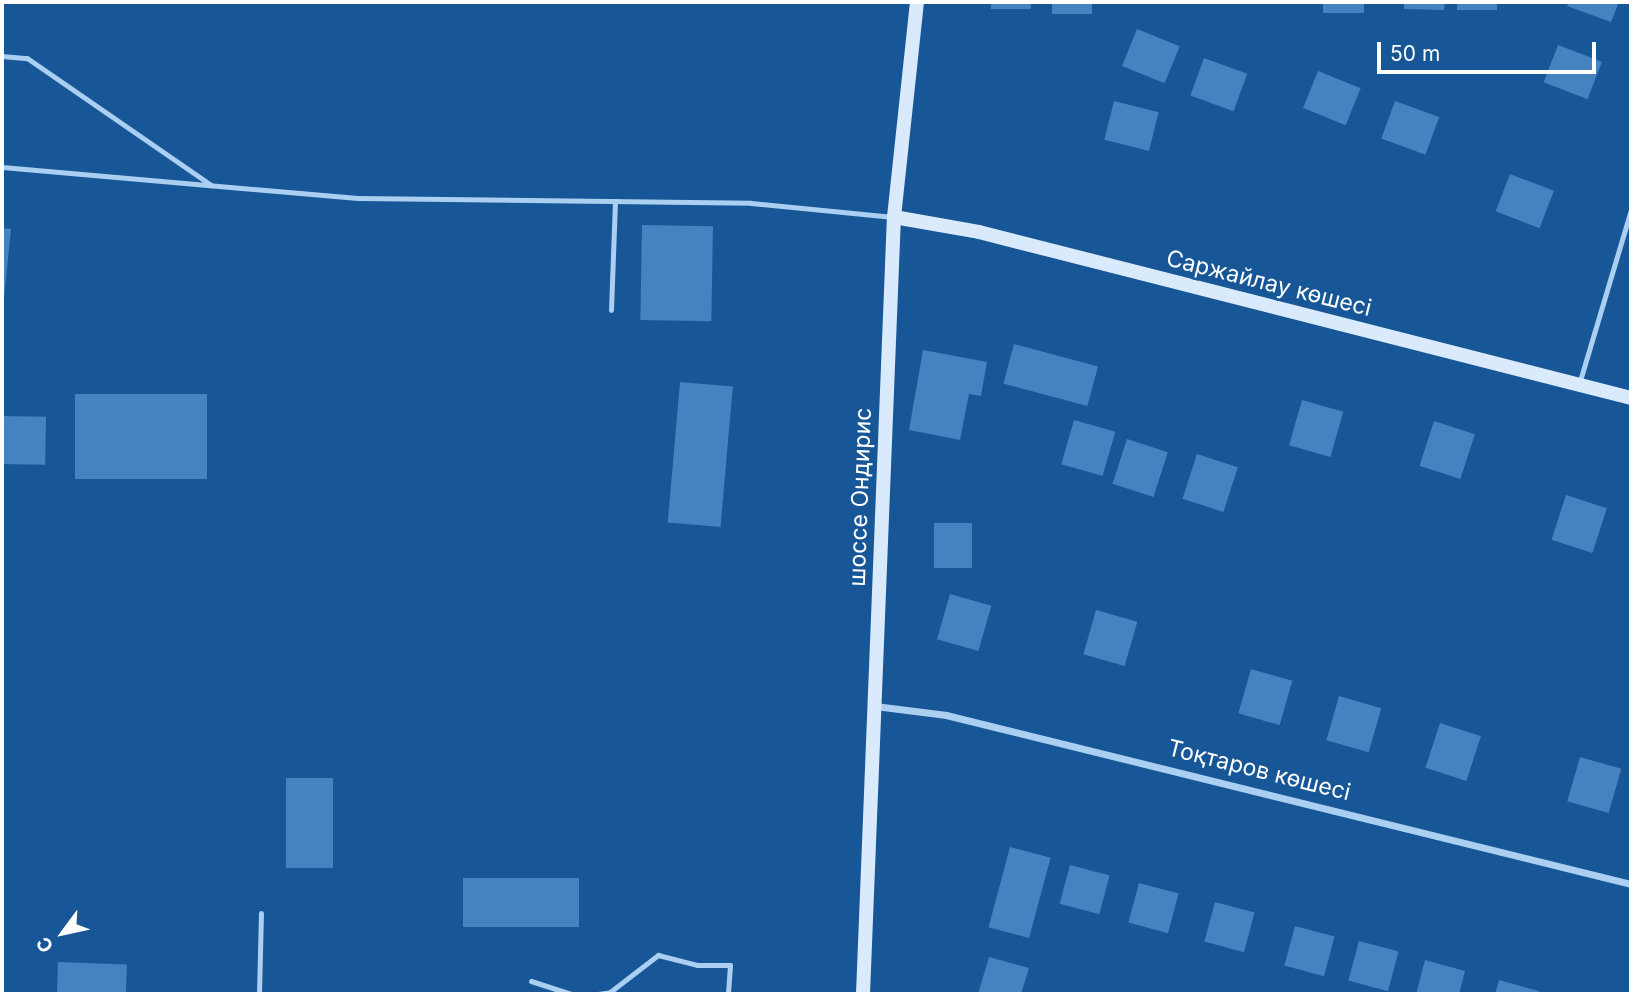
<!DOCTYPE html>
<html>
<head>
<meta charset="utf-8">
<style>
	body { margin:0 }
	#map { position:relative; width:1633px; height:996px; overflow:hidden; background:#175797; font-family:Inter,sans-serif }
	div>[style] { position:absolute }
	.building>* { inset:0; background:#4482c0; transform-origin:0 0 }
	.lane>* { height:5px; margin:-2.5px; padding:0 2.5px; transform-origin:2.5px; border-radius:2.5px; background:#aacff1 }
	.street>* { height:7px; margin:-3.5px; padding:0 3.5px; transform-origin:3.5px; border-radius:3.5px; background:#aacff1 }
	.secondary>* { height:14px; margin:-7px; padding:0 7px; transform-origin:7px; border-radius:7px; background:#d9eafc }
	span { translate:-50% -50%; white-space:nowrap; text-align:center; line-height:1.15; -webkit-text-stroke:5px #175797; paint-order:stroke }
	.street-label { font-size:23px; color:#fff }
	.frame { position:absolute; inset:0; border:4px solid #fff; pointer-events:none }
	.north { position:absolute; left:28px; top:898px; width:70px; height:70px; -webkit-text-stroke:5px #175797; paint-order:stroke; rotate:237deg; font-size:19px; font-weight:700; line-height:28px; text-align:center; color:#fff }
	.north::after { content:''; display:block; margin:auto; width:24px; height:32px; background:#fff; clip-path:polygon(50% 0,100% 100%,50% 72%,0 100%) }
	.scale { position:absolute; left:1377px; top:42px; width:219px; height:32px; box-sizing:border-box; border:4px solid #fff; border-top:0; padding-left:9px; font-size:21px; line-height:24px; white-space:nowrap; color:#fff; -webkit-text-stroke:5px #175797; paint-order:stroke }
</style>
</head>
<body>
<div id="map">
	<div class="building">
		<i style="left:991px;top:2px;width:40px;height:7px"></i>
		<i style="left:1052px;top:2px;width:40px;height:12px"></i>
		<i style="left:1323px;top:2px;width:41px;height:11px"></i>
		<i style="clip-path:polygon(1404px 2px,1445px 2px,1444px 10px,1404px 9px)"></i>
		<i style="left:1457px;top:2px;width:40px;height:8px"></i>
		<i style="clip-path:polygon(1569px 2px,1619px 2px,1611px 22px,1567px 6px)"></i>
		<i style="left:1137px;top:29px;width:46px;height:40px;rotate:22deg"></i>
		<i style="left:1558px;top:45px;width:47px;height:40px;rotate:21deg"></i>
		<i style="left:1204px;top:58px;width:46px;height:40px;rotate:20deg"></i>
		<i style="left:1318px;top:71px;width:46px;height:40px;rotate:22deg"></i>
		<i style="left:1114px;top:101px;width:46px;height:40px;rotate:14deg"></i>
		<i style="left:1395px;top:101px;width:47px;height:40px;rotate:20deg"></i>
		<i style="left:1510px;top:174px;width:47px;height:40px;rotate:21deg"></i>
		<i style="left:642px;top:225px;width:71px;height:95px;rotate:1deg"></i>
		<i style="clip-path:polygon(2px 228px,11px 229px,4px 298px,2px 298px)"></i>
		<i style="left:1014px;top:344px;width:87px;height:41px;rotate:15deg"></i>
		<i style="clip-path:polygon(923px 350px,987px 362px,981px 396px,969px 394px,960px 440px,909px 430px)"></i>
		<i style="left:680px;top:382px;width:53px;height:141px;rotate:5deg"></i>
		<i style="left:75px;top:394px;width:132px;height:85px"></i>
		<i style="left:1302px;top:400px;width:43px;height:47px;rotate:16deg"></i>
		<i style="left:2px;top:416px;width:44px;height:48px;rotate:1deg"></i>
		<i style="left:1074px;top:420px;width:43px;height:46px;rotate:16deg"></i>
		<i style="left:1434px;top:421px;width:43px;height:47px;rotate:18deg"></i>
		<i style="left:1127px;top:439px;width:43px;height:47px;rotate:18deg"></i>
		<i style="left:1197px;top:454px;width:43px;height:47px;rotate:18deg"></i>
		<i style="left:1566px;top:495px;width:43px;height:47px;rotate:18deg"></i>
		<i style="left:934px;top:523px;width:38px;height:45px"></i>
		<i style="left:950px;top:594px;width:43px;height:47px;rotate:16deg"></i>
		<i style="left:1096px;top:610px;width:43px;height:46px;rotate:16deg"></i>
		<i style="left:1251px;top:669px;width:43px;height:46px;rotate:16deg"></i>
		<i style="left:1339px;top:696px;width:44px;height:46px;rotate:16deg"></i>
		<i style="left:1440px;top:723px;width:43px;height:47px;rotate:18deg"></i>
		<i style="left:1580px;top:757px;width:43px;height:46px;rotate:16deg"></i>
		<i style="left:286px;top:778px;width:47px;height:90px"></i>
		<i style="left:1010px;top:847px;width:42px;height:83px;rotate:15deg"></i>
		<i style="left:1070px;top:865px;width:41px;height:40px;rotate:15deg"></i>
		<i style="left:579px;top:878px;width:49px;height:116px;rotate:90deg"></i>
		<i style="left:1139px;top:883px;width:41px;height:41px;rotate:15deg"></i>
		<i style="left:1215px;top:902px;width:41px;height:41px;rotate:15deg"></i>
		<i style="left:1295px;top:926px;width:41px;height:41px;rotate:15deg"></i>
		<i style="left:1359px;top:941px;width:41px;height:41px;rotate:15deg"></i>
		<i style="clip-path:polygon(989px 957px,1029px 968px,1021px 994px,978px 994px)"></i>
		<i style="clip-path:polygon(1425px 960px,1465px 971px,1459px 994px,1416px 994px)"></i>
		<i style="left:58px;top:962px;width:69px;height:32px;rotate:2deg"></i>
		<i style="clip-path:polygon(1499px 980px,1539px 991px,1538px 994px,1495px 994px)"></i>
	</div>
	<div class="lane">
		<i style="left:2px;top:56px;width:25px;rotate:5deg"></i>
		<i style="left:27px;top:58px;width:224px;rotate:34.6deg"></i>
		<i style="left:2px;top:167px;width:357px;rotate:5deg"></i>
		<i style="left:358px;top:198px;width:393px;rotate:0.7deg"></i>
		<i style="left:751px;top:203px;width:143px;rotate:5.6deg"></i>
		<i style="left:611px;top:310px;width:109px;rotate:-87.9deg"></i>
		<i style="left:1579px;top:384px;width:182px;rotate:-73.4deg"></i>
		<i style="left:531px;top:981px;width:42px;rotate:18deg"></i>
		<i style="left:259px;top:994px;width:81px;rotate:-88.6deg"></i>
		<i style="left:598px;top:994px;width:12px;rotate:-9deg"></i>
		<i style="left:610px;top:992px;width:61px;rotate:-37.6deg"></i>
		<i style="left:658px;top:955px;width:40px;rotate:14.4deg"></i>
		<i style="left:697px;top:965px;width:33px"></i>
		<i style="left:730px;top:965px;width:29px;rotate:94deg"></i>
	</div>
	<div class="street">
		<i style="left:875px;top:706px;width:72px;rotate:7.2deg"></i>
		<i style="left:946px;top:715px;width:706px;rotate:13.86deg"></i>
	</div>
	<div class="secondary">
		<i style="left:894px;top:217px;width:86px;rotate:10deg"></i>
		<i style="left:979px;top:232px;width:673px;rotate:14.28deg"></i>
		<i style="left:863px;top:994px;width:778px;rotate:-87.72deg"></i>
		<i style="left:894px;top:217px;width:216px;rotate:-83.9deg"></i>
	</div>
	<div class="street-label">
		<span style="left:1269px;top:283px;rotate:14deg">Саржайлау көшесі</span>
		<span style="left:860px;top:497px;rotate:-88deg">шоссе Ондирис</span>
		<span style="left:1259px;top:770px;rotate:14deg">Тоқтаров көшесі</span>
	</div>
	<div class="frame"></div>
	<div class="north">С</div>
	<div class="scale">50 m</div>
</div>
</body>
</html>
